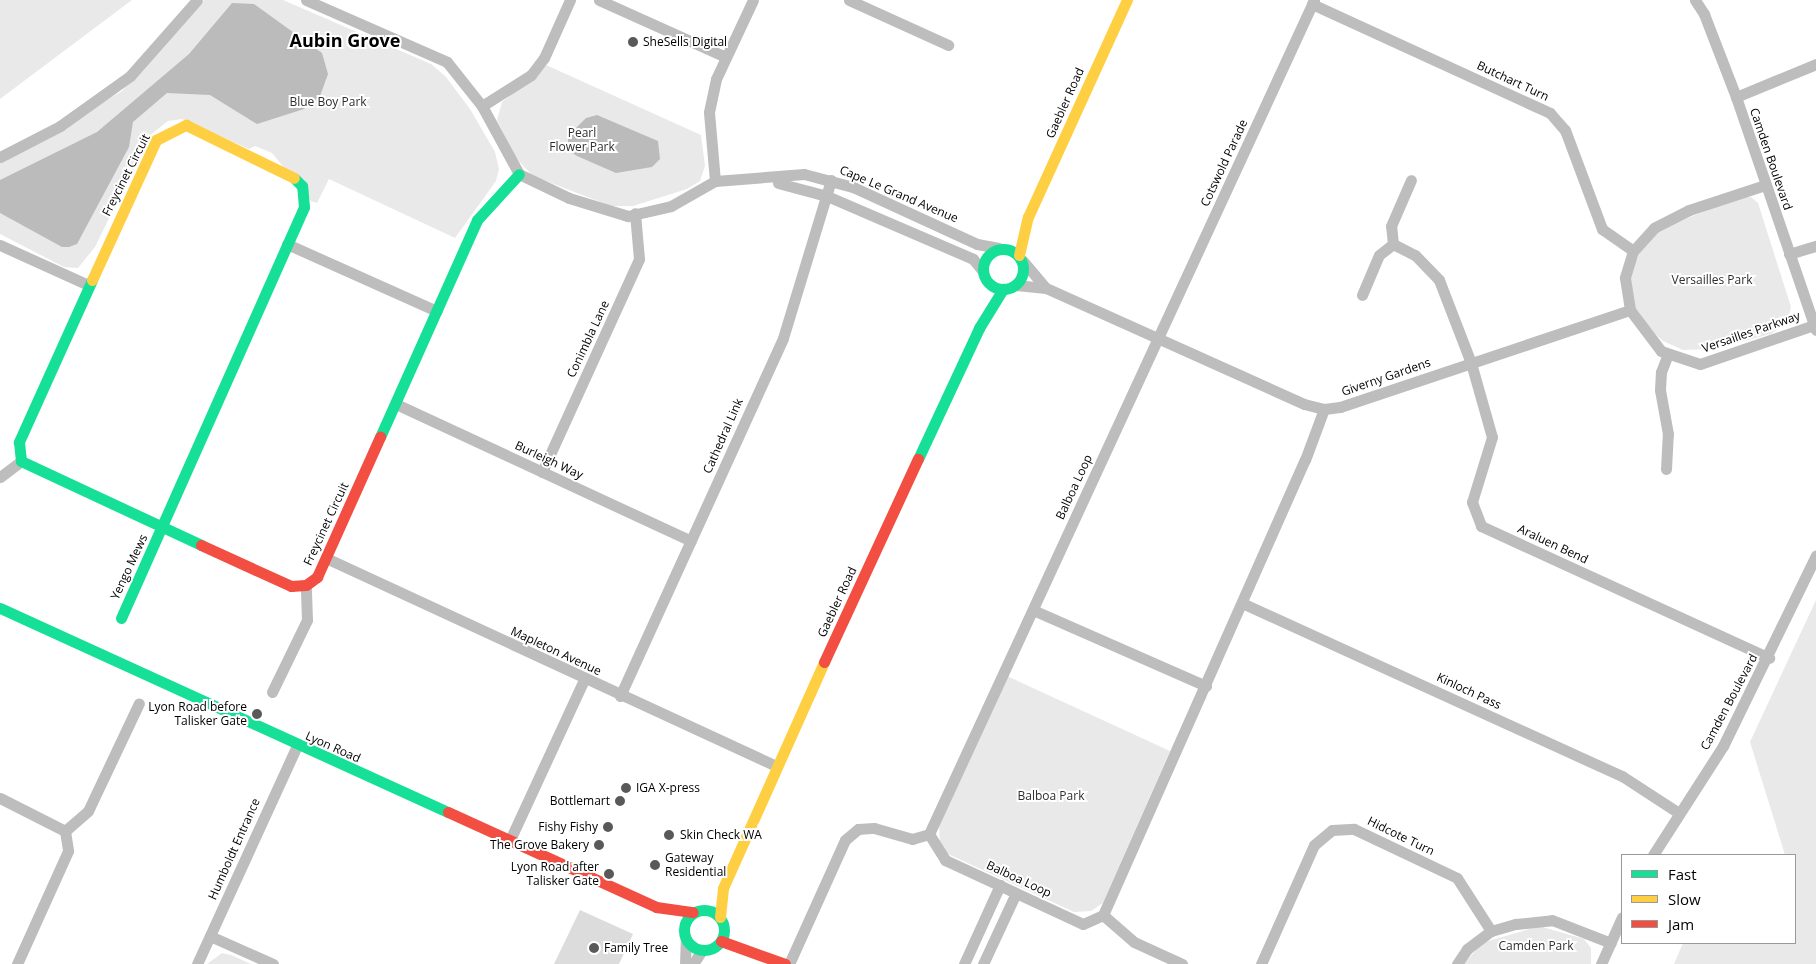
<!DOCTYPE html>
<html>
<head>
<meta charset="utf-8">
<style>
	body { margin:0 }
	#map { position:relative; width:1816px; height:964px; overflow:hidden; background:#fff; font-family:"Open Sans",sans-serif }
	div>[style] { position:absolute }
	.green>* { inset:0; background:#e9e9e9 }
	.water>* { inset:0; background:#bbb }
	.building>* { inset:0; background:#dcdcdc }
	.street>* { height:11px; margin:-5.5px; padding:0 5.5px; transform-origin:5.5px; border-radius:5.5px; background:#bdbdbd }
	.fast>* { height:11px; margin:-5.5px; padding:0 5.5px; transform-origin:5.5px; border-radius:5.5px; background:#16e098 }
	.fast>.ring { margin:-5.5px; padding:0; box-sizing:content-box; background:none; border:11px solid #16e098; border-radius:50% }
	.slow>* { height:11px; margin:-5.5px; padding:0 5.5px; transform-origin:5.5px; border-radius:5.5px; background:#ffcf43 }
	.jam>* { height:11px; margin:-5.5px; padding:0 5.5px; transform-origin:5.5px; border-radius:5.5px; background:#f24e42 }
	.dots>* { width:14px; height:14px; translate:-50% -50%; box-sizing:border-box; border:2px solid #fff; border-radius:50% }
	span { translate:-50% -50%; white-space:nowrap; text-align:center; line-height:1.15; -webkit-text-stroke:4px #fff; paint-order:stroke }
	.poi-label { font-size:12px; color:#000 }
	.left { translate:0 -50%; text-align:left }
	.right { translate:-100% -50%; text-align:right }
	.street-label { font-size:12px; color:#000 }
	.park-label { font-size:12px; color:#2e2e2e }
	.district-label { font-size:18px; color:#000; font-weight:700 }
	.legend { position:absolute; left:1621px; top:854px; width:175px; height:90px; box-sizing:border-box; background:#fff; border:1px solid #999; margin:0; padding:6px 9px; list-style:none; font-size:15px; color:#000 }
	.legend li { display:flex; align-items:center; gap:10px; height:25px }
	.legend b { width:25px; border:1px solid #999 }
</style>
</head>
<body>
<div id="map">
	<div class="green">
		<i style="clip-path:polygon(0 0,132px 0,0 99px)"></i>
		<i style="clip-path:polygon(204px 0,283px 0,431px 64px,446px 77px,470px 109px,495px 152px,499px 169px,496px 181px,455px 238px,329px 179px,317px 203px,311px 201px,272px 153px,255px 146px,249px 149px,182px 119px,168px 121px,149px 136px,95px 247px,78px 268px,64px 267px,0 234px,0 162px,122px 91px)"></i>
		<i style="clip-path:polygon(546px 65px,701px 135px,705px 166px,700px 181px,687px 189px,633px 206px,611px 206px,533px 176px,515px 157px,497px 120px,502px 102px)"></i>
		<i style="clip-path:polygon(1741px 197px,1751px 197px,1758px 203px,1791px 307px,1787px 322px,1771px 334px,1712px 349px,1683px 350px,1663px 341px,1647px 327px,1635px 308px,1630px 274px,1640px 252px,1660px 229px)"></i>
		<i style="clip-path:polygon(1816px 600px,1816px 964px,1674px 964px,1683px 943px,1795px 943px,1795px 855px,1785px 855px,1750px 742px)"></i>
		<i style="clip-path:polygon(1007px 676px,1170px 751px,1103px 903px,1091px 911px,1074px 912px,948px 854px,940px 844px,939px 821px)"></i>
		<i style="clip-path:polygon(1539px 926px,1584px 939px,1591px 948px,1591px 964px,1464px 964px,1482px 943px)"></i>
		<i style="clip-path:polygon(222px 953px,231px 955px,251px 964px,207px 964px)"></i>
	</div>
	<div class="water">
		<i style="clip-path:polygon(232px 3px,254px 4px,322px 53px,328px 74px,320px 96px,304px 109px,257px 124px,210px 95px,167px 93px,133px 122px,129px 147px,77px 244px,69px 247px,62px 247px,0 213px,0 180px,97px 132px,189px 54px)"></i>
		<i style="clip-path:polygon(597px 115px,658px 141px,660px 159px,652px 167px,616px 173px,577px 156px,568px 150px,568px 136px,586px 118px)"></i>
	</div>
	<div class="building">
		<i style="clip-path:polygon(580px 910px,633px 934px,619px 964px,554px 964px)"></i>
	</div>
	<div class="street">
		<i style="left:306px;top:0;width:154px;rotate:23.7deg"></i>
		<i style="left:447px;top:62px;width:56px;rotate:51.5deg"></i>
		<i style="left:482px;top:106px;width:77px;rotate:61.4deg"></i>
		<i style="left:519px;top:174px;width:55px;rotate:25.6deg"></i>
		<i style="left:569px;top:198px;width:62px;rotate:17deg"></i>
		<i style="left:628px;top:216px;width:44px;rotate:-13.1deg"></i>
		<i style="left:671px;top:206px;width:51px;rotate:-29.6deg"></i>
		<i style="left:715px;top:181px;width:89px;rotate:-4.5deg"></i>
		<i style="left:804px;top:174px;width:51px;rotate:14.9deg"></i>
		<i style="left:853px;top:187px;width:136px;rotate:24.7deg"></i>
		<i style="left:977px;top:244px;width:22px;rotate:10deg"></i>
		<i style="left:599px;top:0;width:139px;rotate:24.2deg"></i>
		<i style="left:849px;top:0;width:109px;rotate:24.4deg"></i>
		<i style="left:1314px;top:0;width:919px;rotate:114.78deg"></i>
		<i style="left:929px;top:834px;width:31px;rotate:58deg"></i>
		<i style="left:945px;top:860px;width:152px;rotate:24.9deg"></i>
		<i style="left:1083px;top:924px;width:22px;rotate:-24deg"></i>
		<i style="left:1103px;top:915px;width:498px;rotate:-66.1deg"></i>
		<i style="left:1305px;top:460px;width:54px;rotate:-69.6deg"></i>
		<i style="left:1695px;top:0;width:17px;rotate:57deg"></i>
		<i style="left:1704px;top:14px;width:89px;rotate:68.9deg"></i>
		<i style="left:1736px;top:97px;width:246px;rotate:71.1deg"></i>
		<i style="left:1312px;top:4px;width:262px;rotate:24.6deg"></i>
		<i style="left:1550px;top:113px;width:23px;rotate:49deg"></i>
		<i style="left:1565px;top:130px;width:106px;rotate:69.5deg"></i>
		<i style="left:1602px;top:229px;width:38px;rotate:35deg"></i>
		<i style="left:1736px;top:97px;width:87px;rotate:-22.4deg"></i>
		<i style="left:482px;top:106px;width:58px;rotate:-32.3deg"></i>
		<i style="left:531px;top:75px;width:21px;rotate:-53deg"></i>
		<i style="left:544px;top:58px;width:64px;rotate:-65.9deg"></i>
		<i style="left:0;top:157px;width:68px;rotate:-27.3deg"></i>
		<i style="left:60px;top:126px;width:86px;rotate:-35.5deg"></i>
		<i style="left:130px;top:76px;width:101px;rotate:-48.6deg"></i>
		<i style="left:715px;top:181px;width:69px;rotate:-95deg"></i>
		<i style="left:709px;top:112px;width:34px;rotate:-78deg"></i>
		<i style="left:716px;top:79px;width:87px;rotate:-64.9deg"></i>
		<i style="left:778px;top:183px;width:51px;rotate:14.9deg"></i>
		<i style="left:827px;top:196px;width:159px;rotate:23.3deg"></i>
		<i style="left:973px;top:259px;width:14px;rotate:51deg"></i>
		<i style="left:1765px;top:185px;width:80px;rotate:161.8deg"></i>
		<i style="left:1689px;top:210px;width:39px;rotate:153deg"></i>
		<i style="left:1654px;top:228px;width:31px;rotate:132deg"></i>
		<i style="left:1633px;top:251px;width:28px;rotate:107deg"></i>
		<i style="left:1625px;top:278px;width:32px;rotate:81deg"></i>
		<i style="left:1630px;top:310px;width:51px;rotate:52.9deg"></i>
		<i style="left:1661px;top:351px;width:41px;rotate:18.4deg"></i>
		<i style="left:1700px;top:364px;width:120px;rotate:-18.9deg"></i>
		<i style="left:287px;top:244px;width:164px;rotate:24.1deg"></i>
		<i style="left:1393px;top:244px;width:25px;rotate:27deg"></i>
		<i style="left:1415px;top:255px;width:35px;rotate:46deg"></i>
		<i style="left:1439px;top:280px;width:89px;rotate:68.9deg"></i>
		<i style="left:1471px;top:363px;width:77px;rotate:74.2deg"></i>
		<i style="left:1492px;top:437px;width:68px;rotate:107.1deg"></i>
		<i style="left:1472px;top:502px;width:26px;rotate:69deg"></i>
		<i style="left:1481px;top:526px;width:317px;rotate:24.6deg"></i>
		<i style="left:1393px;top:244px;width:18px;rotate:-96deg"></i>
		<i style="left:1391px;top:226px;width:50px;rotate:-66.5deg"></i>
		<i style="left:0;top:245px;width:97px;rotate:24.4deg"></i>
		<i style="left:1789px;top:254px;width:28px;rotate:-17deg"></i>
		<i style="left:1023px;top:261px;width:35px;rotate:50deg"></i>
		<i style="left:1016px;top:285px;width:30px;rotate:6deg"></i>
		<i style="left:1046px;top:288px;width:283px;rotate:24.2deg"></i>
		<i style="left:1304px;top:404px;width:21px;rotate:14deg"></i>
		<i style="left:1324px;top:409px;width:16px;rotate:-7deg"></i>
		<i style="left:1340px;top:407px;width:306px;rotate:-18.5deg"></i>
		<i style="left:1362px;top:295px;width:43px;rotate:-67deg"></i>
		<i style="left:1379px;top:255px;width:18px;rotate:-38deg"></i>
		<i style="left:396px;top:404px;width:325px;rotate:24.9deg"></i>
		<i style="left:1666px;top:469px;width:35px;rotate:-87deg"></i>
		<i style="left:1668px;top:434px;width:45px;rotate:-100.3deg"></i>
		<i style="left:1660px;top:390px;width:18px;rotate:-87deg"></i>
		<i style="left:1661px;top:372px;width:19px;rotate:-69deg"></i>
		<i style="left:542px;top:472px;width:234px;rotate:-65.5deg"></i>
		<i style="left:639px;top:259px;width:46px;rotate:-95deg"></i>
		<i style="left:0;top:477px;width:26px;rotate:-37deg"></i>
		<i style="left:326px;top:558px;width:496px;rotate:24.8deg"></i>
		<i style="left:1242px;top:603px;width:418px;rotate:24.5deg"></i>
		<i style="left:1622px;top:776px;width:68px;rotate:33deg"></i>
		<i style="left:1033px;top:610px;width:189px;rotate:23.7deg"></i>
		<i style="left:272px;top:692px;width:80px;rotate:-64.1deg"></i>
		<i style="left:307px;top:620px;width:35px;rotate:-92deg"></i>
		<i style="left:620px;top:696px;width:393px;rotate:-65.5deg"></i>
		<i style="left:783px;top:338px;width:165px;rotate:-73.1deg"></i>
		<i style="left:0;top:798px;width:73px;rotate:26.9deg"></i>
		<i style="left:65px;top:831px;width:20px;rotate:81deg"></i>
		<i style="left:68px;top:851px;width:124px;rotate:114.3deg"></i>
		<i style="left:65px;top:831px;width:30px;rotate:-41deg"></i>
		<i style="left:88px;top:811px;width:119px;rotate:-64.7deg"></i>
		<i style="left:509px;top:842px;width:179px;rotate:-65.2deg"></i>
		<i style="left:1653px;top:855px;width:130px;rotate:-57.3deg"></i>
		<i style="left:1723px;top:746px;width:212px;rotate:-64deg"></i>
		<i style="left:1103px;top:915px;width:41px;rotate:41.1deg"></i>
		<i style="left:1134px;top:942px;width:53px;rotate:24.6deg"></i>
		<i style="left:210px;top:936px;width:69px;rotate:24deg"></i>
		<i style="left:197px;top:964px;width:240px;rotate:-65.4deg"></i>
		<i style="left:685px;top:964px;width:25px;rotate:-88deg"></i>
		<i style="left:693px;top:964px;width:17px;rotate:-57deg"></i>
		<i style="left:789px;top:964px;width:136px;rotate:-65.7deg"></i>
		<i style="left:845px;top:840px;width:17px;rotate:-40deg"></i>
		<i style="left:858px;top:829px;width:16px;rotate:-4deg"></i>
		<i style="left:874px;top:828px;width:40px;rotate:16deg"></i>
		<i style="left:912px;top:839px;width:18px;rotate:-16deg"></i>
		<i style="left:964px;top:964px;width:87px;rotate:-65.5deg"></i>
		<i style="left:983px;top:964px;width:78px;rotate:-65.1deg"></i>
		<i style="left:1261px;top:964px;width:130px;rotate:-66deg"></i>
		<i style="left:1314px;top:845px;width:23px;rotate:-40deg"></i>
		<i style="left:1332px;top:830px;width:22px;rotate:-3deg"></i>
		<i style="left:1354px;top:829px;width:114px;rotate:25.4deg"></i>
		<i style="left:1457px;top:878px;width:63px;rotate:57.3deg"></i>
		<i style="left:1457px;top:964px;width:18px;rotate:-56deg"></i>
		<i style="left:1467px;top:949px;width:30px;rotate:-37deg"></i>
		<i style="left:1491px;top:931px;width:26px;rotate:-16deg"></i>
		<i style="left:1516px;top:924px;width:36px;rotate:-6deg"></i>
		<i style="left:1552px;top:920px;width:63px;rotate:21.3deg"></i>
		<i style="left:1601px;top:964px;width:51px;rotate:-65.9deg"></i>
	</div>
	<div class="fast">
		<i class="ring" style="left:983px;top:249px;width:29px;height:29px"></i>
		<i style="left:92px;top:280px;width:178px;rotate:114.3deg"></i>
		<i style="left:19px;top:442px;width:19px;rotate:84deg"></i>
		<i style="left:21px;top:461px;width:199px;rotate:25deg"></i>
		<i style="left:380px;top:437px;width:238px;rotate:-65.9deg"></i>
		<i style="left:477px;top:220px;width:62px;rotate:-47.6deg"></i>
		<i style="left:918px;top:459px;width:145px;rotate:-65deg"></i>
		<i style="left:979px;top:328px;width:46px;rotate:-58.4deg"></i>
		<i style="left:0;top:608px;width:492px;rotate:24.5deg"></i>
		<i style="left:121px;top:618px;width:450px;rotate:-66deg"></i>
		<i style="left:304px;top:207px;width:21px;rotate:-95deg"></i>
		<i style="left:302px;top:186px;width:11px;rotate:-135deg"></i>
		<i class="ring" style="left:684px;top:910px;width:29px;height:29px"></i>
	</div>
	<div class="slow">
		<i style="left:1019px;top:255px;width:39px;rotate:-77deg"></i>
		<i style="left:1028px;top:217px;width:239px;rotate:-65.5deg"></i>
		<i style="left:92px;top:280px;width:154px;rotate:-65.4deg"></i>
		<i style="left:156px;top:140px;width:34px;rotate:-27deg"></i>
		<i style="left:186px;top:125px;width:120px;rotate:26.1deg"></i>
		<i style="left:720px;top:917px;width:29px;rotate:-84deg"></i>
		<i style="left:723px;top:888px;width:248px;rotate:-65.9deg"></i>
	</div>
	<div class="jam">
		<i style="left:201px;top:545px;width:99px;rotate:24.5deg"></i>
		<i style="left:291px;top:586px;width:15px;rotate:-4deg"></i>
		<i style="left:306px;top:585px;width:14px;rotate:-36deg"></i>
		<i style="left:317px;top:577px;width:154px;rotate:-65.8deg"></i>
		<i style="left:824px;top:662px;width:224px;rotate:-65.2deg"></i>
		<i style="left:448px;top:812px;width:229px;rotate:24.5deg"></i>
		<i style="left:656px;top:907px;width:37px;rotate:8deg"></i>
		<i style="left:721px;top:941px;width:68px;rotate:19.8deg"></i>
	</div>
	<div class="dots">
		<i style="left:633px;top:42px;background:#595959"></i>
		<i style="left:257px;top:714px;background:#595959"></i>
		<i style="left:626px;top:788px;background:#595959"></i>
		<i style="left:620px;top:801px;background:#595959"></i>
		<i style="left:608px;top:827px;background:#595959"></i>
		<i style="left:669px;top:835px;background:#595959"></i>
		<i style="left:599px;top:845px;background:#595959"></i>
		<i style="left:655px;top:865px;background:#595959"></i>
		<i style="left:609px;top:874px;background:#595959"></i>
		<i style="left:594px;top:948px;background:#595959"></i>
	</div>
	<div class="poi-label">
		<span class="left" style="left:643px;top:42px">SheSells Digital</span>
		<span class="right" style="left:247px;top:714px">Lyon Road before<br>Talisker Gate</span>
		<span class="left" style="left:636px;top:788px">IGA X-press</span>
		<span class="right" style="left:610px;top:801px">Bottlemart</span>
		<span class="right" style="left:598px;top:827px">Fishy Fishy</span>
		<span class="left" style="left:680px;top:835px">Skin Check WA</span>
		<span class="right" style="left:589px;top:845px">The Grove Bakery</span>
		<span class="left" style="left:665px;top:865px">Gateway<br>Residential</span>
		<span class="right" style="left:599px;top:874px">Lyon Road after<br>Talisker Gate</span>
		<span class="left" style="left:604px;top:948px">Family Tree</span>
	</div>
	<div class="street-label">
		<span style="left:1513px;top:81px;rotate:25deg">Butchart Turn</span>
		<span style="left:1065px;top:103px;rotate:-66deg">Gaebler Road</span>
		<span style="left:1771px;top:159px;rotate:71deg">Camden Boulevard</span>
		<span style="left:1224px;top:163px;rotate:-65deg">Cotswold Parade</span>
		<span style="left:126px;top:175px;rotate:-63deg">Freycinet Circuit</span>
		<span style="left:899px;top:194px;rotate:23deg">Cape Le Grand Avenue</span>
		<span style="left:1751px;top:332px;rotate:-19deg">Versailles Parkway</span>
		<span style="left:588px;top:339px;rotate:-65deg">Conimbla Lane</span>
		<span style="left:1386px;top:377px;rotate:-19deg">Giverny Gardens</span>
		<span style="left:723px;top:436px;rotate:-66deg">Cathedral Link</span>
		<span style="left:549px;top:460px;rotate:25deg">Burleigh Way</span>
		<span style="left:1074px;top:487px;rotate:-65deg">Balboa Loop</span>
		<span style="left:326px;top:524px;rotate:-65deg">Freycinet Circuit</span>
		<span style="left:1553px;top:544px;rotate:25deg">Araluen Bend</span>
		<span style="left:129px;top:567px;rotate:-65deg">Yengo Mews</span>
		<span style="left:837px;top:602px;rotate:-65deg">Gaebler Road</span>
		<span style="left:556px;top:651px;rotate:25deg">Mapleton Avenue</span>
		<span style="left:1469px;top:691px;rotate:25deg">Kinloch Pass</span>
		<span style="left:1729px;top:702px;rotate:-62deg">Camden Boulevard</span>
		<span style="left:333px;top:747px;rotate:24deg">Lyon Road</span>
		<span style="left:1401px;top:836px;rotate:26deg">Hidcote Turn</span>
		<span style="left:234px;top:849px;rotate:-66deg">Humboldt Entrance</span>
		<span style="left:1019px;top:879px;rotate:25deg">Balboa Loop</span>
	</div>
	<div class="park-label">
		<span style="left:328px;top:102px">Blue Boy Park</span>
		<span style="left:582px;top:140px">Pearl<br>Flower Park</span>
		<span style="left:1712px;top:280px">Versailles Park</span>
		<span style="left:1051px;top:796px">Balboa Park</span>
		<span style="left:1536px;top:946px">Camden Park</span>
	</div>
	<div class="district-label">
		<span style="left:345px;top:40px">Aubin Grove</span>
	</div>
	<ul class="legend">
	<li><b style="height:6px;background:#16e098"></b>Fast</li>
	<li><b style="height:6px;background:#ffcf43"></b>Slow</li>
	<li><b style="height:6px;background:#f24e42"></b>Jam</li>
	</ul>
</div>
</body>
</html>
